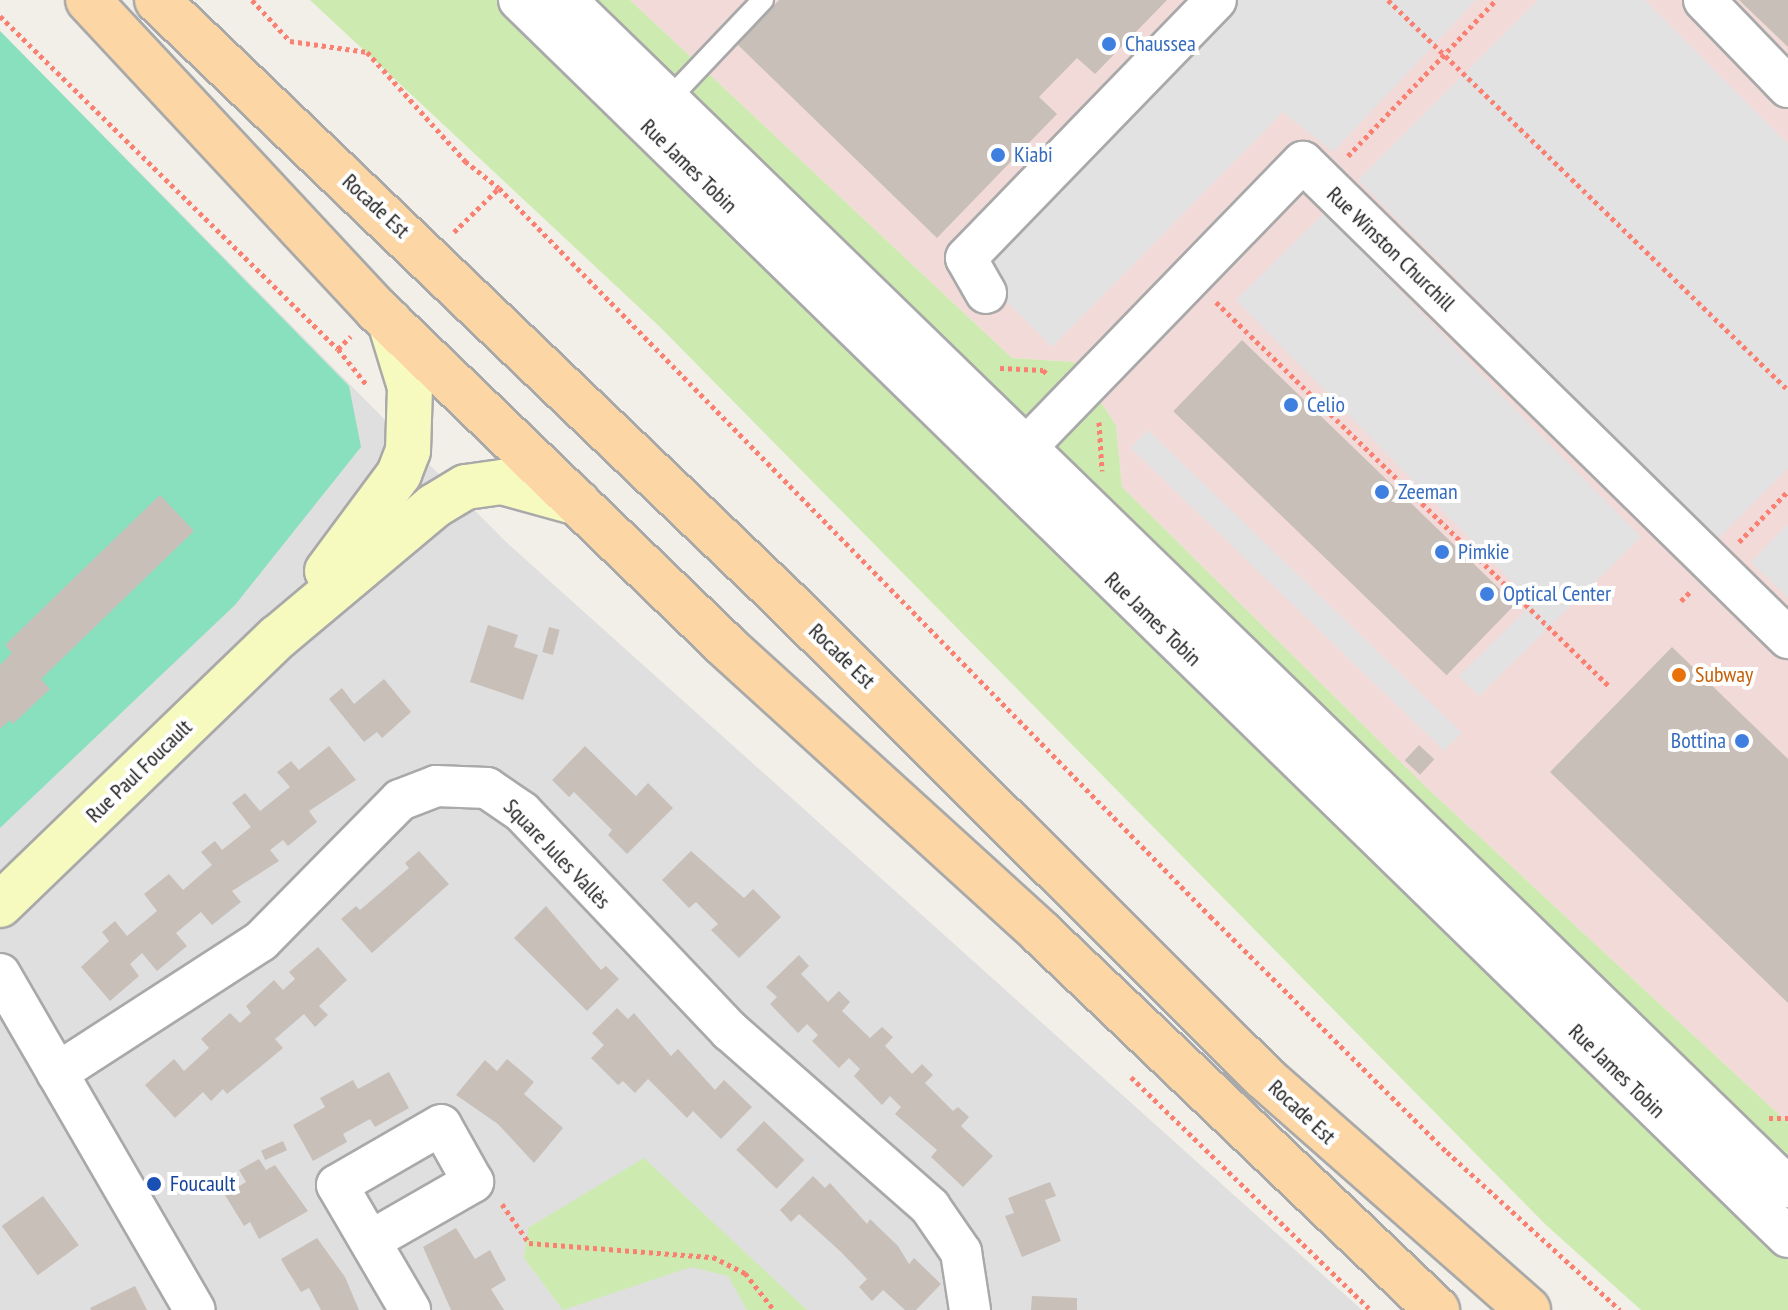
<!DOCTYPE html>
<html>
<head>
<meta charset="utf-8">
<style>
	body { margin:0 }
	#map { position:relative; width:1788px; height:1310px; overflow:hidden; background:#f2efe9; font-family:"PT Sans Narrow",sans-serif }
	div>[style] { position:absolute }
	.residential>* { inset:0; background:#e0dfdf }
	.commercial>* { inset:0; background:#f2dad9 }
	.grass>* { inset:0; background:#cdebb0 }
	.pitch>* { inset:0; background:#88e0be }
	.parking>* { inset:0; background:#e2e2e2; transform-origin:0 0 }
	.building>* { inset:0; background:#c7bfb8; transform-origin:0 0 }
	.path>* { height:5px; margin-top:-2.5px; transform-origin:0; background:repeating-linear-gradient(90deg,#fa8072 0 4px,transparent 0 8px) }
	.roads { filter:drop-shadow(2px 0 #a9a9a9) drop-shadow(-2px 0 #a9a9a9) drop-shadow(0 2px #a9a9a9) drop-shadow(0 -2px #a9a9a9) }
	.lane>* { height:20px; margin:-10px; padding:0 10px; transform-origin:10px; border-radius:10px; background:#fff }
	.street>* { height:40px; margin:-20px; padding:0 20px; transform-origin:20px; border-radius:20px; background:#fff }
	.secondary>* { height:44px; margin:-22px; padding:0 22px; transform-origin:22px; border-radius:22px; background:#f7fabf }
	.primary>* { height:44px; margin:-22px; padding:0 22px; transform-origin:22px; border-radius:22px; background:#fcd6a4 }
	.dots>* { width:22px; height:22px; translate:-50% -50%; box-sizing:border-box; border:4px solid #fff; border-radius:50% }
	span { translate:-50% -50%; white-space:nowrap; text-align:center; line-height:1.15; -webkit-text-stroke:8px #fff; paint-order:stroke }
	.shop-label { font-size:22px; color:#366cbe }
	.left { translate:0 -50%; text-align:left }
	.right { translate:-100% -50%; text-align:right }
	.street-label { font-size:22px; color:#222 }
	.food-label { font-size:22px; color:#c56008 }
	.transit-label { font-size:22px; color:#164399 }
</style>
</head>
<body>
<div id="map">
	<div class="residential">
		<i style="clip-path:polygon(0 31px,505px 541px,1362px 1310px,0 1310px)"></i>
	</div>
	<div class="commercial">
		<i style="clip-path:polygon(630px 0,1788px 0,1788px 1123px,1427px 788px,1122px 487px,1116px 425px,1074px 362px,1012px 358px)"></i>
	</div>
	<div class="grass">
		<i style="clip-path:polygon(310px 0,630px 0,1012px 358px,1074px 362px,1116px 425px,1122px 487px,1427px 788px,1788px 1123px,1788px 1310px,1641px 1310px,1546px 1225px,660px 327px)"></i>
		<i style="clip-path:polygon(644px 1158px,807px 1310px,747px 1310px,728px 1276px,691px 1267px,563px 1310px,524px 1258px,528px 1228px)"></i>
	</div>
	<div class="pitch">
		<i style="clip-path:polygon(0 31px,349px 386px,361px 447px,235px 605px,0 828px)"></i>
	</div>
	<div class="parking">
		<i style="clip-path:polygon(1240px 0,1476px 0,1333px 152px,1283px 112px,1052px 347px,976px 271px)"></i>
		<i style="clip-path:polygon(1538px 0,1645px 0,1788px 144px,1788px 468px,1717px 540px,1358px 180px)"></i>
		<i style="clip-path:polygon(1324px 213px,1641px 537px,1479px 696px,1459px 676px,1533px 603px,1236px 300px)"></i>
		<i style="left:1148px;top:430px;width:436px;height:25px;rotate:44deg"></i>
		<i style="clip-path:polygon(1788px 524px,1788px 598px,1751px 562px)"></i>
	</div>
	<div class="building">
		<i style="clip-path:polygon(779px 0,1167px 0,1095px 74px,1077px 58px,1039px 97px,1057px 114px,937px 238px,737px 44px)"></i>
		<i style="clip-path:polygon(1739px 0,1788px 0,1788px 47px)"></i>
		<i style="left:1242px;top:340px;width:380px;height:99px;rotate:44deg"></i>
		<i style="clip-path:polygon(160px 495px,194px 531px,41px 679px,50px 689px,13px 724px,10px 720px,0 729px,0 665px,12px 653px,5px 645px)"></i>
		<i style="clip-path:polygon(488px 625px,518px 635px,514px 647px,538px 655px,523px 700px,470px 682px)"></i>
		<i style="left:549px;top:627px;width:11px;height:26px;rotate:15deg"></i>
		<i style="clip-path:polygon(1672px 647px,1788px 759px,1788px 1003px,1550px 772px)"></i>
		<i style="clip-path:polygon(384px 679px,411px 712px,382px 738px,377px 732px,364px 742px,329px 699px,342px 688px,354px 704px)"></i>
		<i style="left:1419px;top:745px;width:21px;height:21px;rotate:43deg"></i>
		<i style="clip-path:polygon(329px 746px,356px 780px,309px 811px,317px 822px,288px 846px,283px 840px,270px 850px,279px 861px,232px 891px,241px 902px,212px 925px,201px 912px,176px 933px,187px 946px,157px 971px,142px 953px,130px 964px,139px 976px,110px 1001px,81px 967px,109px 941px,102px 932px,115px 921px,127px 936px,157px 911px,144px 894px,169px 874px,183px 890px,212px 865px,201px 852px,215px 841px,222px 850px,251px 827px,232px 803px,245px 793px,260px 811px,290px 787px,277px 772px,291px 761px,299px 770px)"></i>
		<i style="clip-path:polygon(585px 746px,636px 796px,648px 783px,673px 808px,627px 854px,608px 835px,612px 830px,574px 792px,569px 797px,552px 780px)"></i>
		<i style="clip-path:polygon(419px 851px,449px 884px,372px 953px,341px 919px,356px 906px,360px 910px,409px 868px,405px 863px)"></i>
		<i style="clip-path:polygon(691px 851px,744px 898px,753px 889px,781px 917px,739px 958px,711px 930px,718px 924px,696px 902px,689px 908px,662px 880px)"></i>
		<i style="clip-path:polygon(546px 906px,601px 970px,606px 966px,619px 979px,587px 1011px,514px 938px)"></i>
		<i style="clip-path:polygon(318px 947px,347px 980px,319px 1006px,328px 1015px,315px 1027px,304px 1014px,275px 1039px,283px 1048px,271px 1058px,227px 1094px,223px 1089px,211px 1101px,203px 1092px,175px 1118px,145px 1085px,174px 1059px,184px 1071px,209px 1048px,201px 1039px,230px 1013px,240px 1023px,251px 1013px,246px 1006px,274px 980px,283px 990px,295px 979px,289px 972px)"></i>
		<i style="clip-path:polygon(799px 955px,809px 966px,801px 974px,828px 1002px,839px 991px,850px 1002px,842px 1011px,870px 1038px,882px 1027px,893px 1037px,885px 1046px,912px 1074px,922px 1064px,933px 1075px,925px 1083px,953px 1111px,958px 1107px,969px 1117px,961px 1126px,993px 1156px,963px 1187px,931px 1157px,937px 1150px,895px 1114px,901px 1107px,890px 1096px,882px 1105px,854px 1076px,860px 1069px,849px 1058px,839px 1068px,812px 1041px,818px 1035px,807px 1024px,798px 1033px,770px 1004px,777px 997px,766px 987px)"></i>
		<i style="clip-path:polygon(617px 1008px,628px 1019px,634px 1013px,671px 1056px,678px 1049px,715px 1090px,724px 1080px,752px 1107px,721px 1139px,693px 1111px,687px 1118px,648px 1079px,635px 1093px,623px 1081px,618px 1085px,591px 1058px,604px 1045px,592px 1033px)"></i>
		<i style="clip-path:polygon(507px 1059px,534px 1082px,524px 1094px,563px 1128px,534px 1163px,498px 1124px,456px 1095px,485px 1060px,497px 1071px)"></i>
		<i style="clip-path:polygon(389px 1072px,409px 1108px,375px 1127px,370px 1119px,343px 1134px,347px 1142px,313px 1161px,293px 1125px,325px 1107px,320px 1098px,353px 1080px,358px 1089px)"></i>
		<i style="left:764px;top:1121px;width:56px;height:40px;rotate:44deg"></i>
		<i style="left:283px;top:1141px;width:10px;height:24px;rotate:66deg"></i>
		<i style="clip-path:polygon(259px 1159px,266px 1170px,275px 1165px,308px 1211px,259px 1239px,250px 1222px,244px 1226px,225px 1195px,246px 1182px,239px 1170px)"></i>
		<i style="clip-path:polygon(813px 1176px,825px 1188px,830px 1183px,867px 1224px,870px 1219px,898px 1246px,909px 1264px,914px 1258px,941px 1284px,916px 1310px,905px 1310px,883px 1290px,872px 1301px,859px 1287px,867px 1279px,840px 1251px,799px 1214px,791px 1222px,780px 1210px)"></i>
		<i style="clip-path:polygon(1050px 1182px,1056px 1196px,1045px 1200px,1061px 1241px,1022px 1257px,1005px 1216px,1014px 1213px,1008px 1198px)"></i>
		<i style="left:43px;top:1196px;width:61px;height:51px;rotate:54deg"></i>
		<i style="clip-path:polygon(456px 1228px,475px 1259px,490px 1250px,506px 1280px,491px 1289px,504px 1310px,451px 1310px,423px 1247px)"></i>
		<i style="clip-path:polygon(317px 1238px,345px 1277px,359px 1310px,321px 1310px,309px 1288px,301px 1292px,286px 1268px,281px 1259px)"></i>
		<i style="clip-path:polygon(135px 1286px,147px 1310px,91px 1310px,90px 1308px)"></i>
		<i style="clip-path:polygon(1032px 1296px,1077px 1298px,1077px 1310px,1031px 1310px)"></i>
	</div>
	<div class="path">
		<i style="left:252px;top:0;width:56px;rotate:47.2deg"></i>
		<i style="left:290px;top:41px;width:78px;rotate:8.1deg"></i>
		<i style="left:367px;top:52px;width:147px;rotate:48deg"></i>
		<i style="left:465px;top:161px;width:43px;rotate:38.5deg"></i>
		<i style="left:499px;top:188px;width:1018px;rotate:45.68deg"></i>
		<i style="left:1210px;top:916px;width:334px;rotate:44.9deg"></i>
		<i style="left:1447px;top:1152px;width:234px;rotate:42.4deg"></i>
		<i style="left:1388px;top:0;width:559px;rotate:44.27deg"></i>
		<i style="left:0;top:16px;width:474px;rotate:44.6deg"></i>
		<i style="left:338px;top:349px;width:45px;rotate:51.3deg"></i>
		<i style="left:1348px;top:156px;width:215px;rotate:-46.5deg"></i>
		<i style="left:454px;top:232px;width:63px;rotate:-44.4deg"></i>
		<i style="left:1216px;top:302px;width:551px;rotate:44.34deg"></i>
		<i style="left:338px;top:349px;width:18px;rotate:-45deg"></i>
		<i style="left:1000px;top:368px;width:43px;rotate:2.7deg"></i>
		<i style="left:1043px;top:370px;width:7px;rotate:45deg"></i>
		<i style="left:1099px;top:422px;width:49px;rotate:86.5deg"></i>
		<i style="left:1739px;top:542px;width:71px;rotate:-46.1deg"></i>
		<i style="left:1681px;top:601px;width:13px;rotate:-45deg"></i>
		<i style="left:1131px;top:1077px;width:334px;rotate:44.2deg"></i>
		<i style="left:1769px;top:1118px;width:19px"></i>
		<i style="left:502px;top:1204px;width:47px;rotate:55.3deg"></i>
		<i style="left:529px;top:1243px;width:185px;rotate:4.4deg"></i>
		<i style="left:713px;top:1257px;width:36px;rotate:27deg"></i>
		<i style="left:745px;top:1273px;width:47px;rotate:51.9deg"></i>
	</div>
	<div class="roads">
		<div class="lane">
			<i style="left:668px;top:100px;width:138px;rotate:-46.5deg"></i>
		</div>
		<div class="street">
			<i style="left:519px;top:0;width:1772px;rotate:44.27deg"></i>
			<i style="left:566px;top:0;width:1704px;rotate:44.17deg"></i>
			<i style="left:1704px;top:0;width:121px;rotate:46deg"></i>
			<i style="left:986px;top:293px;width:40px;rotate:-119.7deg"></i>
			<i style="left:966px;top:258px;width:359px;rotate:-45.9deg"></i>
			<i style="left:1007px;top:467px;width:425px;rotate:-45.9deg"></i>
			<i style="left:1303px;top:162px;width:680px;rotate:44.46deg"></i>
			<i style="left:0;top:974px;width:388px;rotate:59.9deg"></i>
			<i style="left:57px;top:1073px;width:243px;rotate:-32.9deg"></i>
			<i style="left:261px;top:941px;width:198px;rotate:-45.4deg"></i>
			<i style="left:400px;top:800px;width:39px;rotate:-21deg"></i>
			<i style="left:436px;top:786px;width:51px;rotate:2.2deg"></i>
			<i style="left:487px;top:788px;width:42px;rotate:34.4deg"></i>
			<i style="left:522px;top:812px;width:302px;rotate:46.5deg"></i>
			<i style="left:730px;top:1031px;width:266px;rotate:41.3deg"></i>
			<i style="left:930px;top:1207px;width:55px;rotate:55.4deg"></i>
			<i style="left:961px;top:1252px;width:59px;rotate:81.2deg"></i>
			<i style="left:370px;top:1241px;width:119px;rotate:-29.8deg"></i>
			<i style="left:473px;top:1182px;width:65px;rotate:-119.3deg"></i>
			<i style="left:441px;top:1125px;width:120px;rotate:150deg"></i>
			<i style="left:337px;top:1185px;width:145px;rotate:59.7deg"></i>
		</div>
		<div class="secondary">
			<i style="left:327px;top:571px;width:121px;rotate:-53.4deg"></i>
			<i style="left:399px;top:474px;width:25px;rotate:-69deg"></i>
			<i style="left:408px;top:451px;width:64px;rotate:-88.2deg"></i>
			<i style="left:410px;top:387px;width:68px;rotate:-107.1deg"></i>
			<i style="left:0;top:905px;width:386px;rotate:-44deg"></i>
			<i style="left:278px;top:637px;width:204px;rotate:-40deg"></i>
			<i style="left:434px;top:506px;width:37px;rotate:-31deg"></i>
			<i style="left:466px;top:487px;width:36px;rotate:-8deg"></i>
			<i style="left:502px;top:482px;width:79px;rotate:15.4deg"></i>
		</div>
		<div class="primary">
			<i style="left:88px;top:0;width:424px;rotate:47deg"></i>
			<i style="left:377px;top:310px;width:484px;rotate:43.9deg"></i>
			<i style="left:726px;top:646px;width:426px;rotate:42.3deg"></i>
			<i style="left:1041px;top:933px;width:547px;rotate:43.59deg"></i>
			<i style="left:157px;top:0;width:874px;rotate:43.7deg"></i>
			<i style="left:789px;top:604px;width:670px;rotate:44.88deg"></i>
			<i style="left:1264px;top:1077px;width:352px;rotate:41.4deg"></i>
		</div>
	</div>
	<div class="dots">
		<i style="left:1109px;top:44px;background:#3f7fe0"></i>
		<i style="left:998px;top:155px;background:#3f7fe0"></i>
		<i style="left:1291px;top:405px;background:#3f7fe0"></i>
		<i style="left:1382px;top:492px;background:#3f7fe0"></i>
		<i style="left:1442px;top:552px;background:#3f7fe0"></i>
		<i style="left:1487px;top:594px;background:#3f7fe0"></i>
		<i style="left:1679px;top:675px;background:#e8710a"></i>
		<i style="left:1742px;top:741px;background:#3f7fe0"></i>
		<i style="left:154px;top:1184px;background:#1a4fb4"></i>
	</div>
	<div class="shop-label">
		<span class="left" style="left:1125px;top:44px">Chaussea</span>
		<span class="left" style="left:1014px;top:155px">Kiabi</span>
		<span class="left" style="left:1307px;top:405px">Celio</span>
		<span class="left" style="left:1398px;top:492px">Zeeman</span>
		<span class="left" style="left:1458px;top:552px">Pimkie</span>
		<span class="left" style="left:1503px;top:594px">Optical Center</span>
		<span class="right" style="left:1726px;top:741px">Bottina</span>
	</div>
	<div class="street-label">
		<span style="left:689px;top:166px;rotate:44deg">Rue James Tobin</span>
		<span style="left:376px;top:206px;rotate:43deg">Rocade Est</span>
		<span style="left:1391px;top:249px;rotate:44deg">Rue Winston Churchill</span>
		<span style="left:1153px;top:619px;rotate:44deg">Rue James Tobin</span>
		<span style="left:842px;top:656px;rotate:44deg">Rocade Est</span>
		<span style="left:139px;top:771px;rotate:-44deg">Rue Paul Foucault</span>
		<span style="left:557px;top:854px;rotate:46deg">Square Jules Vallès</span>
		<span style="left:1617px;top:1071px;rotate:44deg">Rue James Tobin</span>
		<span style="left:1302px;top:1112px;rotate:43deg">Rocade Est</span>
	</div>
	<div class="food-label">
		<span class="left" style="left:1695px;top:675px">Subway</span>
	</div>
	<div class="transit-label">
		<span class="left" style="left:170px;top:1184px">Foucault</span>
	</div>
</div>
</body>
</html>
